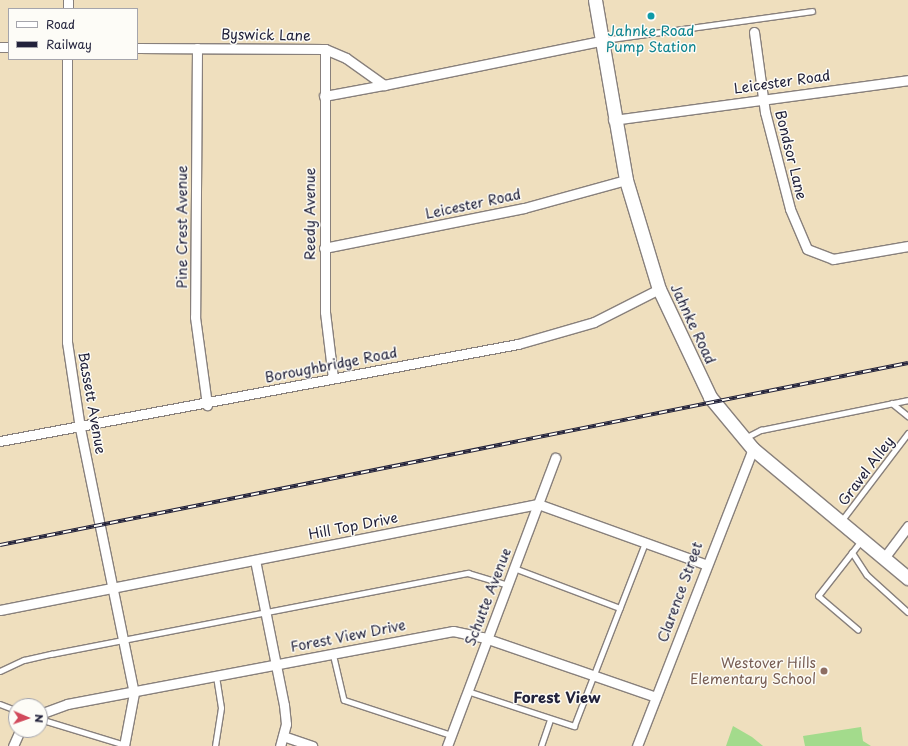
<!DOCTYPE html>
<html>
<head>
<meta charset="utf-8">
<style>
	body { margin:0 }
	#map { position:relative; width:908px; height:746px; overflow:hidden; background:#efdfbe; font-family:"Playpen Sans",sans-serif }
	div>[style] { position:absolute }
	.green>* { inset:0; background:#a3db8c }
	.roads { filter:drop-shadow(1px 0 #88807c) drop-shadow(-1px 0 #88807c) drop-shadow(0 1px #88807c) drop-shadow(0 -1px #88807c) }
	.lane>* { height:4.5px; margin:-2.25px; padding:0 2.25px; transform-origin:2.25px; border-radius:2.25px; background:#fff }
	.street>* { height:9px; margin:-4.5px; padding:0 4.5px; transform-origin:4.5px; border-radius:4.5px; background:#fff }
	.secondary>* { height:13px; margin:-6.5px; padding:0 6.5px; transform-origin:6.5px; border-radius:6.5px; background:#fff }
	.rail>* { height:4px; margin-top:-2px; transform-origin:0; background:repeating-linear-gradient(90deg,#fdfcf7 0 8px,#22223b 0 16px); box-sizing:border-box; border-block:1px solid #22223b }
	.dots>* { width:11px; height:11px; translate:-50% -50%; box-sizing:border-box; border:2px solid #fdfcf7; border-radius:50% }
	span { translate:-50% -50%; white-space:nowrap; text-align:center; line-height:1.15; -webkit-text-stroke:3px #fdfcf7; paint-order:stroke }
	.culture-label { font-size:14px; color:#0d838f }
	.street-label { font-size:14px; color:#22223b }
	.education-label { font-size:14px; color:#785e54 }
	.right { translate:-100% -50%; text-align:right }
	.neighbourhood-label { font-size:15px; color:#22223b; font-weight:700 }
	.legend { position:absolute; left:8px; top:8px; width:130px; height:52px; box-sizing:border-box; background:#fdfcf7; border:1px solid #a5a5ac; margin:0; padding:5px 7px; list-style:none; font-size:12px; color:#22223b }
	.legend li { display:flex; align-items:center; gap:8px; height:20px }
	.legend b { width:20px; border:1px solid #a5a5ac }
	.north { position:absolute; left:8px; top:698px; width:40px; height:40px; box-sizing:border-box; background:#fdfcf7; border:1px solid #a5a5ac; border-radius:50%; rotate:92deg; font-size:11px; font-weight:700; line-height:16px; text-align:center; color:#22223b }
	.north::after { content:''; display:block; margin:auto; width:14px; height:18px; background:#d1495b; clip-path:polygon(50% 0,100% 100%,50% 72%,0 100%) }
</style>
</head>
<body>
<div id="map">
	<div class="green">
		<i style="clip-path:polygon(733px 726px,752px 737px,763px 746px,726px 746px)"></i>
		<i style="clip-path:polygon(861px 727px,863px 741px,871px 746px,805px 746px,803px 736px)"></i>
	</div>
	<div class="roads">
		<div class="lane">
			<i style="left:604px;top:40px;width:210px;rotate:-7.9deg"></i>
			<i style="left:892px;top:403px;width:21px;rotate:39deg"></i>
			<i style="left:745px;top:438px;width:18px;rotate:-27deg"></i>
			<i style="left:761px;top:430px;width:150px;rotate:-11.5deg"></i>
			<i style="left:842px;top:520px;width:109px;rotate:-52.8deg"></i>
			<i style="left:852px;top:552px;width:27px;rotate:57deg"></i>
			<i style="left:867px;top:575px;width:55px;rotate:42.1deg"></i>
			<i style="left:514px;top:568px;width:113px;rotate:20.7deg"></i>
			<i style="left:858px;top:630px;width:52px;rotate:-139.6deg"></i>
			<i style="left:818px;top:596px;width:70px;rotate:-52deg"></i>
			<i style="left:333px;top:653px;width:48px;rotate:76.8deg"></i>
			<i style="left:344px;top:700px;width:113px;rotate:18.1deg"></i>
			<i style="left:0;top:671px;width:26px;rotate:-25deg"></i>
			<i style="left:24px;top:660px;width:28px;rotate:-13deg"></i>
			<i style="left:51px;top:654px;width:425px;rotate:-11deg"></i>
			<i style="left:468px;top:573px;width:42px;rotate:16.7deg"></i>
			<i style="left:467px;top:691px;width:113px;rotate:18.1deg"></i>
			<i style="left:574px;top:726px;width:196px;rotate:-68.8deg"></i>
			<i style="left:0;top:704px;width:17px;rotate:21deg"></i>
			<i style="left:40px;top:719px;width:89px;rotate:17deg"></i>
			<i style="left:215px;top:746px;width:38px;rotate:-81deg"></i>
			<i style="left:221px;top:708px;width:32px;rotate:-99deg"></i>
			<i style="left:541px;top:746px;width:28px;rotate:-71deg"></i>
		</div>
		<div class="street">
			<i style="left:68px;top:9px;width:9px;rotate:-90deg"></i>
			<i style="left:754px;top:32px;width:81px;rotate:82.2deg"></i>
			<i style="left:765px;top:112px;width:100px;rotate:75.5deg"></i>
			<i style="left:790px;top:209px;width:43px;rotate:67deg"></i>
			<i style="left:807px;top:249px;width:28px;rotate:21deg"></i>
			<i style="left:833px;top:259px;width:76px;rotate:-9.8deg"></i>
			<i style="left:0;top:47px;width:9px"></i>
			<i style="left:137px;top:48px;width:188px;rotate:0.3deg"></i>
			<i style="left:325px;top:49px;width:23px;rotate:23deg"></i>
			<i style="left:346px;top:58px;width:47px;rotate:35.4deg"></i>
			<i style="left:384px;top:85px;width:220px;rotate:-11.5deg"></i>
			<i style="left:197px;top:48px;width:269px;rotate:90.4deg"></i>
			<i style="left:195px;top:317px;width:89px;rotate:82.2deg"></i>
			<i style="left:325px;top:49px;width:263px;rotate:90deg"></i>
			<i style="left:325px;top:312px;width:66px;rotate:83.1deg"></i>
			<i style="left:67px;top:59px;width:283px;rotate:90deg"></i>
			<i style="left:67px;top:342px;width:87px;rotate:81.4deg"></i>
			<i style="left:80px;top:428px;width:270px;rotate:78.5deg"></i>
			<i style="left:134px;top:693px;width:54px;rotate:100.7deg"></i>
			<i style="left:324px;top:96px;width:61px;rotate:-10.4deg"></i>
			<i style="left:613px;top:120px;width:298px;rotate:-7.7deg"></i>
			<i style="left:324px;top:248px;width:204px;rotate:-11.3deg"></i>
			<i style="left:524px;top:208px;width:106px;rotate:-15.4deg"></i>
			<i style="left:0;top:441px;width:527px;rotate:-10.61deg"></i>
			<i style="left:518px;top:344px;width:79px;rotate:-16.1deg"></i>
			<i style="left:594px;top:322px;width:73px;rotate:-26.9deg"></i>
			<i style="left:884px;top:558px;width:40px;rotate:-53deg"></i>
			<i style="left:255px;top:560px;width:148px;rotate:78.7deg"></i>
			<i style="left:284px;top:705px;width:19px;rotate:84deg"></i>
			<i style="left:286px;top:724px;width:23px;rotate:105deg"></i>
			<i style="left:0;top:610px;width:548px;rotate:-11.15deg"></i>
			<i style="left:538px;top:504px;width:177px;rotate:19.8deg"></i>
			<i style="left:40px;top:714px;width:29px;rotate:-20deg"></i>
			<i style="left:67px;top:704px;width:393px;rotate:-10.7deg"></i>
			<i style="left:453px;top:631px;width:30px;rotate:12deg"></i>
			<i style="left:482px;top:637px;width:184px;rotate:19deg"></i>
			<i style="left:283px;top:736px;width:31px;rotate:19deg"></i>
			<i style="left:13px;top:746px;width:17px;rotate:-66deg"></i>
			<i style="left:447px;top:746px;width:308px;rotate:-69.4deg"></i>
			<i style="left:637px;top:746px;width:319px;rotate:-68.7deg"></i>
		</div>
		<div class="secondary">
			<i style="left:595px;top:0;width:183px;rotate:80.2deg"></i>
			<i style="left:626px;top:180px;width:114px;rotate:73.2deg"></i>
			<i style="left:659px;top:289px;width:119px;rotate:64.7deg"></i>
			<i style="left:710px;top:397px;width:67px;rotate:50.4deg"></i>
			<i style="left:753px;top:449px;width:202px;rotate:39.8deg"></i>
		</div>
	</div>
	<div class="rail">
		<i style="left:0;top:545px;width:926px;rotate:-11.33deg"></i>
	</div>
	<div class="dots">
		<i style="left:651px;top:16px;background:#0f9aa8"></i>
		<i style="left:824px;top:671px;background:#8d6e63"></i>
	</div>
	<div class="culture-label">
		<span style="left:651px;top:39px">Jahnke Road<br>Pump Station</span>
	</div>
	<div class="street-label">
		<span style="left:266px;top:35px;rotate:1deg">Byswick Lane</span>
		<span style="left:782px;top:82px;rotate:-8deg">Leicester Road</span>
		<span style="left:791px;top:155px;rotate:76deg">Bondsor Lane</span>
		<span style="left:473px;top:204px;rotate:-12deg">Leicester Road</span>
		<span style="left:310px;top:214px;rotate:-90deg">Reedy Avenue</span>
		<span style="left:182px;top:227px;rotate:-90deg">Pine Crest Avenue</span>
		<span style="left:693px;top:324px;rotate:65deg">Jahnke Road</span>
		<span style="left:331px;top:365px;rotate:-11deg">Boroughbridge Road</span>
		<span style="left:92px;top:403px;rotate:80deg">Bassett Avenue</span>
		<span style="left:866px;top:471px;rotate:-53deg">Gravel Alley</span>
		<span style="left:353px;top:526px;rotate:-11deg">Hill Top Drive</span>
		<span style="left:680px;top:592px;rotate:-70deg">Clarence Street</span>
		<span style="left:488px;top:597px;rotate:-69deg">Schutte Avenue</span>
		<span style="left:348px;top:636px;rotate:-11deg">Forest View Drive</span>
	</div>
	<div class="education-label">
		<span class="right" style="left:816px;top:671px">Westover Hills<br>Elementary School</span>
	</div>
	<div class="neighbourhood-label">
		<span style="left:557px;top:697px">Forest View</span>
	</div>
	<ul class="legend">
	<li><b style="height:5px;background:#fff"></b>Road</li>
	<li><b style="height:5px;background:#22223b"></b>Railway</li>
	</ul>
	<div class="north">N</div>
</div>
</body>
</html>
